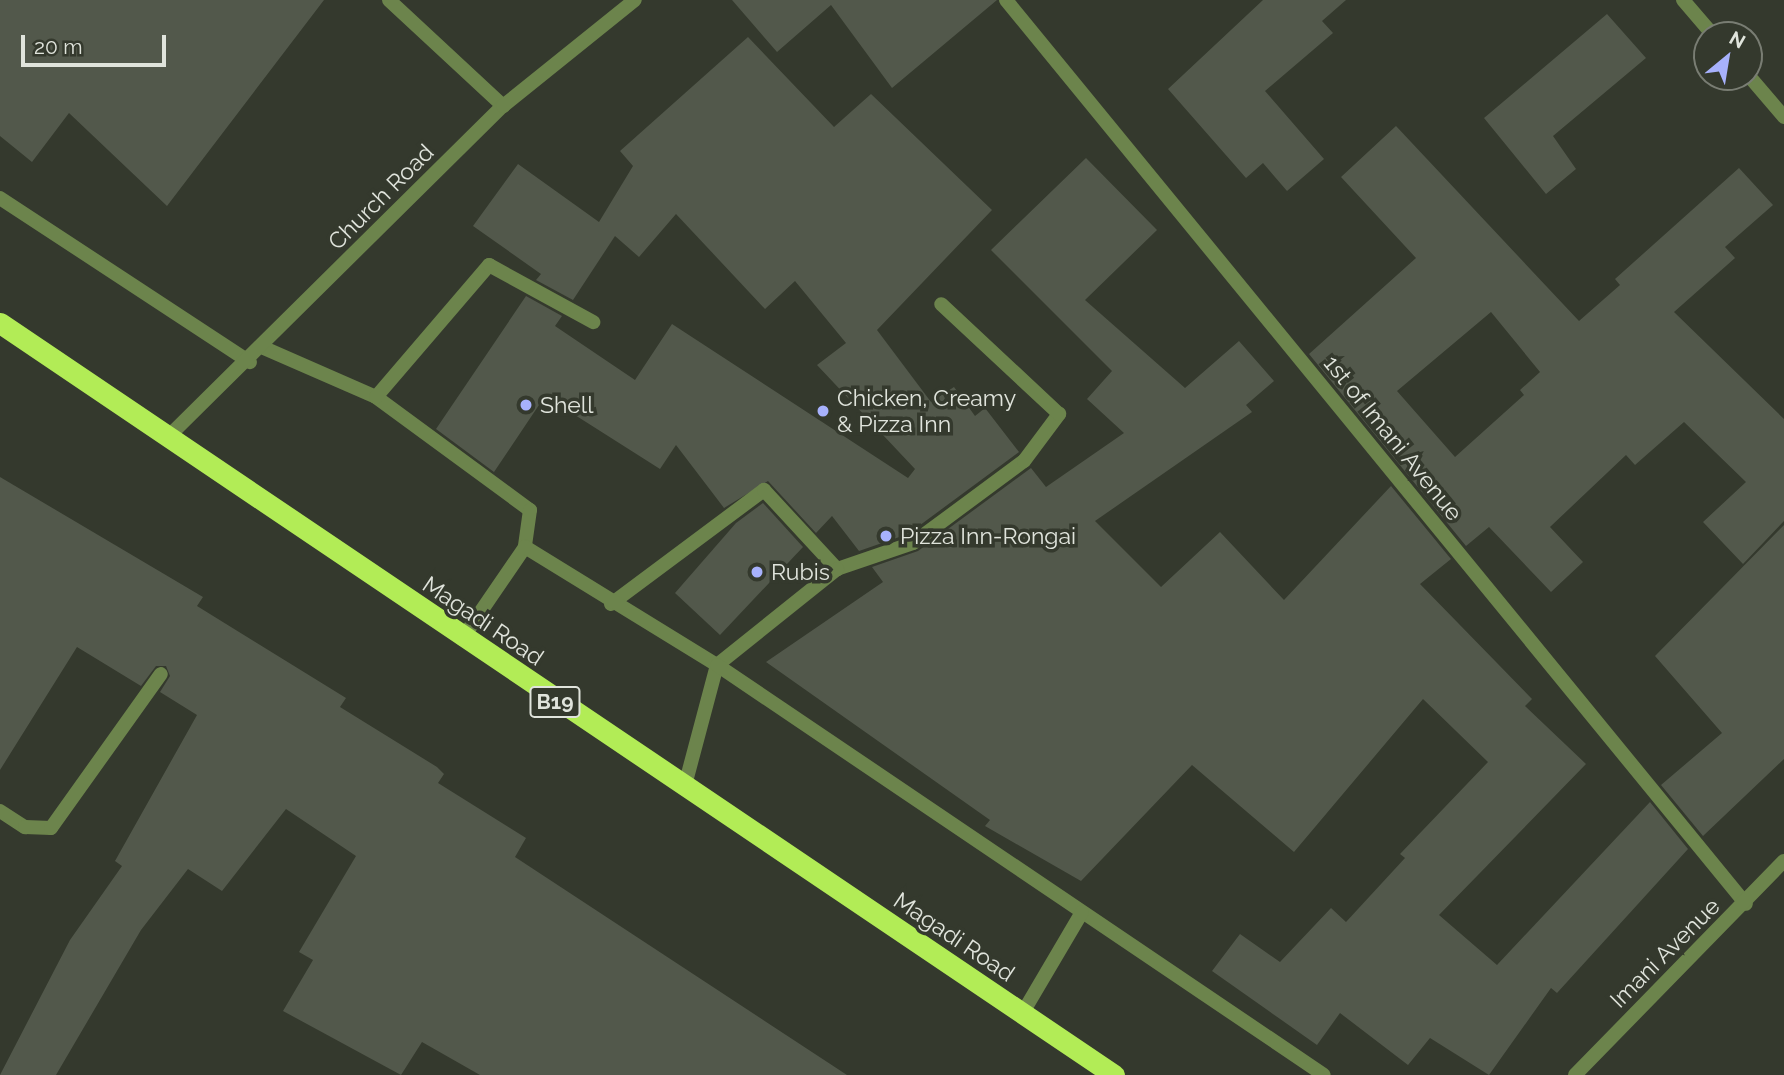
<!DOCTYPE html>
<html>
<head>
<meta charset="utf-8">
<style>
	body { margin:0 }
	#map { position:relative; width:1784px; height:1075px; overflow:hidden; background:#34392d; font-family:Raleway,sans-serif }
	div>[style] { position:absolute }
	.building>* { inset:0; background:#52584b }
	.lane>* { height:14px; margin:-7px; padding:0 7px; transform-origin:7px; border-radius:7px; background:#6c844c }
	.street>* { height:14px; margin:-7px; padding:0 7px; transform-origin:7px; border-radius:7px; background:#6c844c }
	.highway>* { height:21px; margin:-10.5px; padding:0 10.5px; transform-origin:10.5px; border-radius:10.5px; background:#b2ec56 }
	.dots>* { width:19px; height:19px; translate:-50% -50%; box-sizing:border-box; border:4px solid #34392d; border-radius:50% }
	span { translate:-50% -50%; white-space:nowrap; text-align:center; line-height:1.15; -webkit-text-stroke:7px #34392d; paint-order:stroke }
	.shield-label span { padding:2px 5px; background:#34392d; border:2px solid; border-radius:5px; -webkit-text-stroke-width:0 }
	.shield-label { font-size:21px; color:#e0e4dc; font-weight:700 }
	.street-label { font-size:23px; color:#e0e4dc }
	.poi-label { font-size:23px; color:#e0e4dc }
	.left { translate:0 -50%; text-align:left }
	.north { position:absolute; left:1693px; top:21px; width:70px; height:70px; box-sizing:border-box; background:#34392d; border:2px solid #797d73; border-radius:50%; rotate:30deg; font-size:19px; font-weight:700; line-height:28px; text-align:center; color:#e0e4dc }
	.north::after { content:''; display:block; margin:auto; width:24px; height:32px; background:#a7b1fc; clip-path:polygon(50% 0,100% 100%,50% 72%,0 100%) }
	.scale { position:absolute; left:21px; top:35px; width:145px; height:32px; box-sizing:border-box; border:4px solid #e0e4dc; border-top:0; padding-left:9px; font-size:21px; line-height:24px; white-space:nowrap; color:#e0e4dc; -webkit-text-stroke:5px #34392d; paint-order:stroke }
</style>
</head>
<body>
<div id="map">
	<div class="building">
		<i style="clip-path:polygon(0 0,324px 0,167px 206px,69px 113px,32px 162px,0 136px)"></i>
		<i style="clip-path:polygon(732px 0,997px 0,892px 88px,831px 5px,777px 52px)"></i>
		<i style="clip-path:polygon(1263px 0,1346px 0,1322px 21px,1333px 33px,1265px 91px,1324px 159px,1287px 191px,1263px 163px,1246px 178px,1168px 89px)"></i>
		<i style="clip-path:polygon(1607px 14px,1646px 58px,1553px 136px,1576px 169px,1546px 194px,1484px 118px)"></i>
		<i style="clip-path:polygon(748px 37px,834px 127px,871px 94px,992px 210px,877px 330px,931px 402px,954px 387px,975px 416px,985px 408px,1019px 452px,908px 534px,859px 551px,832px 516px,816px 533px,768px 481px,724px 508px,676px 445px,660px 469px,545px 396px,494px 472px,436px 429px,526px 296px,562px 316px,555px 326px,635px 380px,672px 324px,908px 478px,915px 469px,817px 365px,846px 343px,795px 281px,765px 309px,676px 214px,639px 257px,615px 236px,573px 300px,536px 280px,541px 274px,473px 226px,518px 164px,599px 222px,633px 166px,620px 151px)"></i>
		<i style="clip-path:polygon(evenodd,1396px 126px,1579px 321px,1620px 285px,1615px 279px,1739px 168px,1773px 205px,1725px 247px,1735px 258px,1674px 312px,1784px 419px,1784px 521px,1743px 564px,1703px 522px,1746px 482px,1684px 422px,1635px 465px,1626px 455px,1550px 527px,1583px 562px,1551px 592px,1489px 527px,1466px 546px,1309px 354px,1416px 258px,1341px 177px,1396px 126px,1491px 312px,1540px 372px,1520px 390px,1524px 395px,1455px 457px,1397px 391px,1491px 312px)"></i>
		<i style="clip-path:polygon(1086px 158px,1157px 230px,1085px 300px,1185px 388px,1239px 341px,1274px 381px,1246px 405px,1252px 412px,1095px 521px,1161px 587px,1220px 532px,1284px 600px,1391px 486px,1451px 559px,1420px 584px,1532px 699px,1525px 706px,1586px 764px,1439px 915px,1497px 965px,1650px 802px,1688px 849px,1557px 993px,1551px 988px,1489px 1075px,1430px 1038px,1408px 1065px,1340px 1013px,1317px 1045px,1212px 971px,1240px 934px,1280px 962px,1331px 908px,1346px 922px,1405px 858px,1400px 854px,1488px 762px,1423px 699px,1294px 852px,1192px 765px,1081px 881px,985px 826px,990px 820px,766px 662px,883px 582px,872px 567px,918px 551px,1031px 468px,1046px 487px,1124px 433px,1087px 399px,1112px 371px,991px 250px)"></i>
		<i style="clip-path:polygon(0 477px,203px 597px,197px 606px,346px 698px,340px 707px,437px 767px,444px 774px,438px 783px,526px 838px,515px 857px,847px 1075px,480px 1075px,422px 1042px,401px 1075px,283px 1011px,313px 960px,299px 952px,356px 856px,286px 809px,222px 891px,188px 869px,141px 930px,56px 1075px,0 1075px,70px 940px,122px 866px,115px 861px,197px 715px,160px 692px,170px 676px,166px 666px,156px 666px,141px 686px,77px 647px,0 770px)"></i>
		<i style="clip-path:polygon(763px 503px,803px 547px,720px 635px,675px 593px,736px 523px)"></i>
		<i style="clip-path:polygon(1784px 525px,1784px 759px,1703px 836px,1661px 785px,1722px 733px,1655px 656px)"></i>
	</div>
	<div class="lane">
		<i style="left:0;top:811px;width:30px;rotate:33deg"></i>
		<i style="left:25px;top:827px;width:26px;rotate:2deg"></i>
		<i style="left:51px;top:828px;width:189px;rotate:-54.5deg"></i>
	</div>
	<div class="street">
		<i style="left:389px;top:0;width:156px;rotate:42.9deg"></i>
		<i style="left:1006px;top:0;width:1168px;rotate:50.7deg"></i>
		<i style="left:1683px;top:0;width:46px;rotate:49.4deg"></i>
		<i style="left:1749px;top:76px;width:54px;rotate:49.5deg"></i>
		<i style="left:0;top:198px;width:299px;rotate:33.3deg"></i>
		<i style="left:264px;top:348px;width:122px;rotate:23.6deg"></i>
		<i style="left:376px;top:397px;width:191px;rotate:36.3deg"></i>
		<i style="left:530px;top:510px;width:37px;rotate:98deg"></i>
		<i style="left:376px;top:397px;width:174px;rotate:-49.4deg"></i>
		<i style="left:489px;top:265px;width:119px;rotate:28.7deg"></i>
		<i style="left:169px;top:436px;width:470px;rotate:-44.7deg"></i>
		<i style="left:503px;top:106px;width:169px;rotate:-38.8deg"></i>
		<i style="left:837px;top:569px;width:80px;rotate:-18.9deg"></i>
		<i style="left:913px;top:543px;width:138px;rotate:-36.5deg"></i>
		<i style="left:1024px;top:461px;width:59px;rotate:-53.3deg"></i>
		<i style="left:1059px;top:414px;width:161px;rotate:-137deg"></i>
		<i style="left:611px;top:604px;width:191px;rotate:-36.7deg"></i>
		<i style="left:764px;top:490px;width:108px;rotate:47.3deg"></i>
		<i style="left:837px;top:569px;width:154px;rotate:141.3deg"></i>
		<i style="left:717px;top:665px;width:128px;rotate:104.9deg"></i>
		<i style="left:462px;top:639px;width:112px;rotate:-55.6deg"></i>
		<i style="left:525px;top:547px;width:225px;rotate:31.6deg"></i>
		<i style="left:717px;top:665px;width:732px;rotate:34.04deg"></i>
		<i style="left:1022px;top:1014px;width:118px;rotate:-59.5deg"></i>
		<i style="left:1575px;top:1075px;width:299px;rotate:-45.7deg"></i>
	</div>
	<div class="highway">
		<i style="left:0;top:323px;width:1344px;rotate:34.02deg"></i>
	</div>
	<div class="dots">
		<i style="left:526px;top:405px;background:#a7b1fc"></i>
		<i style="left:823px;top:411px;background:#a7b1fc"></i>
		<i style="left:886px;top:536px;background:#a7b1fc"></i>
		<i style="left:757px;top:572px;background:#a7b1fc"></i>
	</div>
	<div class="shield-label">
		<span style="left:555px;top:702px">B19</span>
	</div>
	<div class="street-label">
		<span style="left:381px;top:197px;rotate:-45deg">Church Road</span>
		<span style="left:1393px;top:438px;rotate:51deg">1st of Imani Avenue</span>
		<span style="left:483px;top:621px;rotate:34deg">Magadi Road</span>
		<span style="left:954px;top:937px;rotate:34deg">Magadi Road</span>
		<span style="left:1665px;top:953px;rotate:-45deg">Imani Avenue</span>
	</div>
	<div class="poi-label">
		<span class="left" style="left:837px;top:411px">Chicken, Creamy<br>&amp; Pizza Inn</span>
		<span class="left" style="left:540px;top:405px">Shell</span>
		<span class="left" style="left:900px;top:536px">Pizza Inn-Rongai</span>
		<span class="left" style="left:771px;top:572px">Rubis</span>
	</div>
	<div class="north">N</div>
	<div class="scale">20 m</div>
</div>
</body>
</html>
